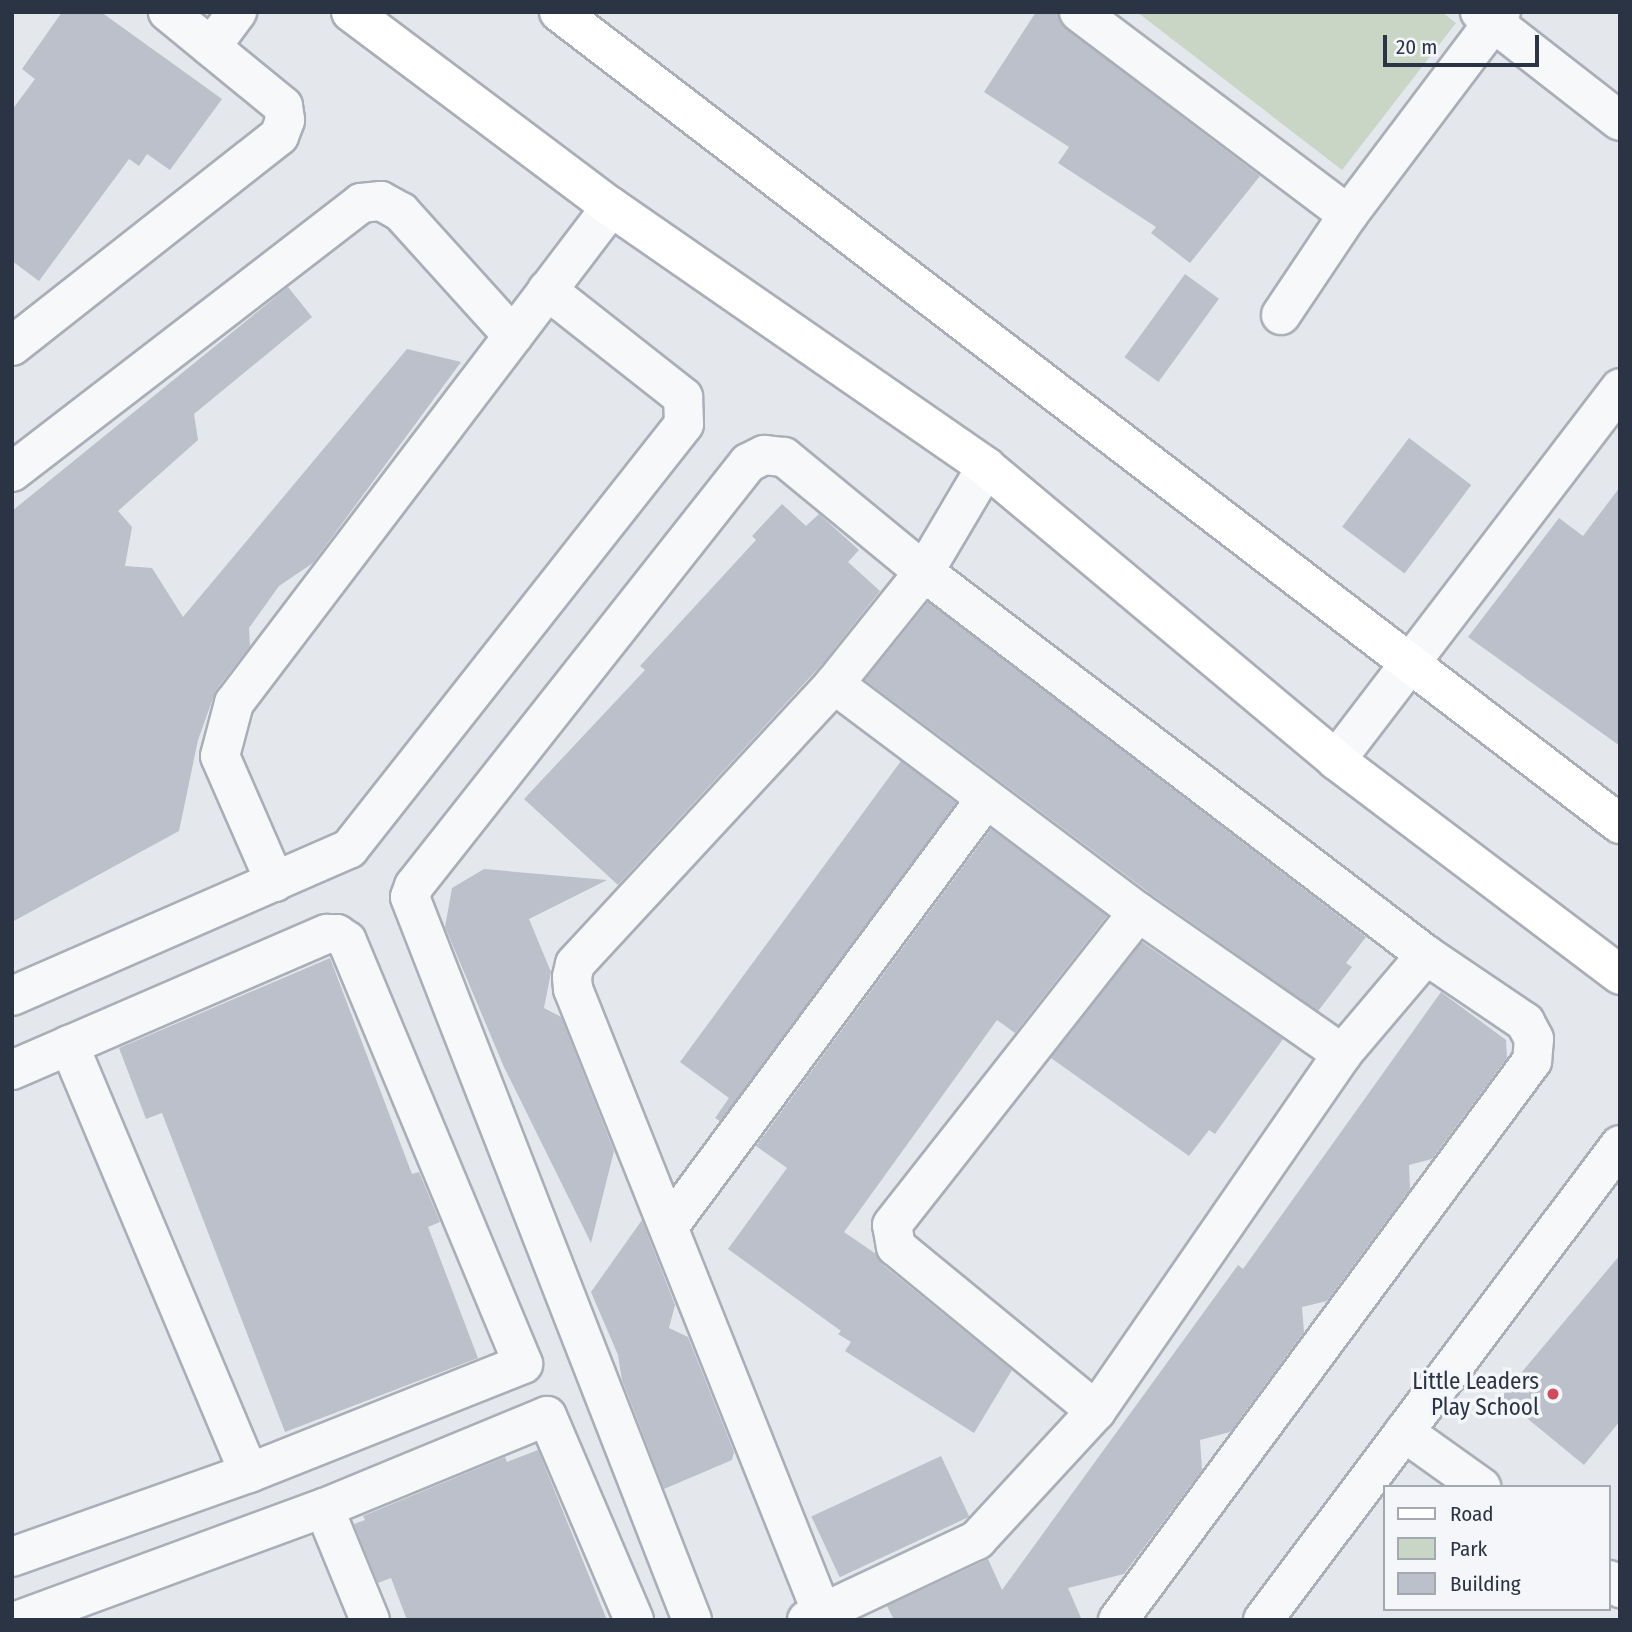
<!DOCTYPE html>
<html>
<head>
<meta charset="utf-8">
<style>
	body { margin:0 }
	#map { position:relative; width:1632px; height:1632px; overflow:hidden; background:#e4e7ec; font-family:"Fira Sans Condensed",sans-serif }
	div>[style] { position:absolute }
	.green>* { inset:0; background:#c9d6c5 }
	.building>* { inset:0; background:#bbc0ca; transform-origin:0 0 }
	.roads { filter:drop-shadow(2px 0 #a9aeb7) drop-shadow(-2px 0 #a9aeb7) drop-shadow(0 2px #a9aeb7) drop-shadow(0 -2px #a9aeb7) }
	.street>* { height:38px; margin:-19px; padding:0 19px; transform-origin:19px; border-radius:19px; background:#f7f8fa }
	.secondary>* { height:38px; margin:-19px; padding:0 19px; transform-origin:19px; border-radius:19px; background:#fff }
	.dots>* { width:19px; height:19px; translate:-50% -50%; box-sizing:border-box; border:4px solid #f4f6f9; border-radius:50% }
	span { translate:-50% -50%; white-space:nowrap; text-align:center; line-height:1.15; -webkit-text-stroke:7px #f4f6f9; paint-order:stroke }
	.poi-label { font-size:23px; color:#2b3445 }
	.right { translate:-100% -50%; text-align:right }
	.frame { position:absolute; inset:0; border:14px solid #2b3445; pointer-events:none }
	.legend { position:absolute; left:1383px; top:1485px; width:228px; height:126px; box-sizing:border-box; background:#f4f6f9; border:2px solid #a4a8b1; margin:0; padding:9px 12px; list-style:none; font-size:21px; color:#2b3445 }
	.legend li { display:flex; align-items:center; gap:14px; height:35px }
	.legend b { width:35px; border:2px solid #a4a8b1 }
	.scale { position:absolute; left:1383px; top:35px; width:156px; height:32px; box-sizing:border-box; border:4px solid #2b3445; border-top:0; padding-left:9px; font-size:21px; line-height:24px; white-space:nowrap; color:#2b3445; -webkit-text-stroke:5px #f4f6f9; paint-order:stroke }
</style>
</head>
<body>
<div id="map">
	<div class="green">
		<i style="clip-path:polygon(1137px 12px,1442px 12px,1456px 23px,1342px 170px)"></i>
	</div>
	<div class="building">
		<i style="clip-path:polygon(62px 12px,101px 12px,222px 99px,170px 170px,147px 154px,139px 166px,129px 159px,39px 281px,12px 261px,12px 110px,35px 79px,22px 69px)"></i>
		<i style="clip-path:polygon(1036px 12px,1058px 14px,1066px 29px,1260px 176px,1190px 263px,1151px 233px,1156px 227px,1058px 163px,1069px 147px,984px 92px)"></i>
		<i style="left:1185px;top:274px;width:42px;height:103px;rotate:36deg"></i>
		<i style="clip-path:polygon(288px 287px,312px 317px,194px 414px,198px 440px,118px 511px,132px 527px,125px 566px,152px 568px,183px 617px,407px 349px,461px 362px,313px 563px,279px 586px,249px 628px,250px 646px,216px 690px,198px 740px,179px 831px,12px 922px,12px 511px)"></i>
		<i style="left:1409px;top:438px;width:78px;height:111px;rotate:37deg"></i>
		<i style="clip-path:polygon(1620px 487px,1620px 746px,1468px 637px,1559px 518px,1583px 536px)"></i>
		<i style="clip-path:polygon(782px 504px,806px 526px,819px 514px,859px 550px,848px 562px,880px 591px,823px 663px,618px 885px,524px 799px,645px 670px,640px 666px,756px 540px,752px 536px)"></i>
		<i style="clip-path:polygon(928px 602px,1366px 937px,1346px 963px,1352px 967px,1318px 1011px,1151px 894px,865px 680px)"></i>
		<i style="clip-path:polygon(901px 761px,956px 803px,720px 1121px,715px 1118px,729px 1098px,680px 1062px)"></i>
		<i style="clip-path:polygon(991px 829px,1107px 916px,1015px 1033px,997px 1020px,844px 1232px,876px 1254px,882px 1264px,1012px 1370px,974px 1433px,845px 1351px,851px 1342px,838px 1334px,841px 1331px,728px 1249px,787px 1168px,756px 1146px)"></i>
		<i style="clip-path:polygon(484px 869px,607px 880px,529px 919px,551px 972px,544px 1008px,561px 1017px,614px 1151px,591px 1243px,504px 1067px,445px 927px,452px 888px)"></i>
		<i style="clip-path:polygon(1142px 942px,1283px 1039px,1215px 1134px,1209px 1130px,1189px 1156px,1051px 1058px)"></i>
		<i style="clip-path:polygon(330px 958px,412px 1174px,419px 1172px,440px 1222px,428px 1227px,478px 1358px,285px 1432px,162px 1113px,146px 1119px,119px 1048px)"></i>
		<i style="clip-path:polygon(1441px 992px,1506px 1040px,1507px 1058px,1432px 1159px,1409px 1165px,1410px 1189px,1327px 1301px,1302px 1307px,1304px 1332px,1230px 1432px,1200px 1440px,1202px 1470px,1124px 1574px,1068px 1588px,1082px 1620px,894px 1620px,887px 1606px,988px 1559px,1002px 1590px,1238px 1265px,1243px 1269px)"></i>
		<i style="clip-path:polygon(642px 1220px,675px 1305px,669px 1328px,688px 1337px,734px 1452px,732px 1460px,664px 1489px,622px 1380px,618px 1355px,591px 1292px)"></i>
		<i style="clip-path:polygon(1620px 1255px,1620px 1421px,1584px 1465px,1501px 1397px)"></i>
		<i style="clip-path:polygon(538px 1450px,607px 1620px,407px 1620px,391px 1578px,378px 1583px,354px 1524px,365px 1520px,363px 1516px,505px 1457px,507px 1462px)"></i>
		<i style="left:941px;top:1456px;width:67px;height:143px;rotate:65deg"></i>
	</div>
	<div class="roads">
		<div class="street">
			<i style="left:1079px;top:12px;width:337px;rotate:37deg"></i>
			<i style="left:1480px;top:12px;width:177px;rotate:37.9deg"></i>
			<i style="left:211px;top:47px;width:44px;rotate:-53.4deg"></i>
			<i style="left:1281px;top:315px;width:120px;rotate:-56.2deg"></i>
			<i style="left:1348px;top:215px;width:254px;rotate:-53deg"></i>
			<i style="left:12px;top:346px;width:340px;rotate:-38.2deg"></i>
			<i style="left:279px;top:136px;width:17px;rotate:-69deg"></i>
			<i style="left:285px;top:120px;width:14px;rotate:-98deg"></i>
			<i style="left:283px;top:106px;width:149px;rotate:-140.7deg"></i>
			<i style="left:12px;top:472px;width:441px;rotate:-37.6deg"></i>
			<i style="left:361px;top:203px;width:20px;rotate:-6deg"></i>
			<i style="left:381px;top:201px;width:23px;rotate:29deg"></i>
			<i style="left:401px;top:212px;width:167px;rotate:47.9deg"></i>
			<i style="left:834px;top:684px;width:380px;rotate:36.9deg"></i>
			<i style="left:1336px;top:760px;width:468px;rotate:-52.6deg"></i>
			<i style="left:275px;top:882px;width:137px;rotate:-113.6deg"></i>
			<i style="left:220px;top:756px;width:55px;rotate:-75.2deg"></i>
			<i style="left:234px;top:703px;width:623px;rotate:-52.76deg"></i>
			<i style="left:12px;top:996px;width:368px;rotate:-23.6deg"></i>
			<i style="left:349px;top:849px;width:541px;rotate:-51.75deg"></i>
			<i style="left:684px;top:424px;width:27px;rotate:-92deg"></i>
			<i style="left:683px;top:397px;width:173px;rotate:-141.8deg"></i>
			<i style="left:69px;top:1045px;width:464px;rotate:67.2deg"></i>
			<i style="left:12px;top:1070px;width:343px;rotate:-23.4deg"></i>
			<i style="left:327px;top:934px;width:10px"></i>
			<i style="left:337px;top:934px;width:12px;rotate:35deg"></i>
			<i style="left:347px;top:941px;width:458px;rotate:67.4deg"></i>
			<i style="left:523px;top:1364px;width:295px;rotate:158.3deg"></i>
			<i style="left:249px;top:1473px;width:251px;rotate:160.5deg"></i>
			<i style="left:669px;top:1226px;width:530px;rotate:-53.43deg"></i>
			<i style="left:1096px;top:1411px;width:259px;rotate:-140.6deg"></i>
			<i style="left:896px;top:1247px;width:22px;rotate:-100deg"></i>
			<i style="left:892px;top:1225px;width:398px;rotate:-51.8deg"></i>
			<i style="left:1138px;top:912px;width:249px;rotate:34.8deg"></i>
			<i style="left:1404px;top:1432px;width:95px;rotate:35.5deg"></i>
			<i style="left:324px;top:1508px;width:121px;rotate:67.7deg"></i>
			<i style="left:1609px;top:1580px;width:14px;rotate:36deg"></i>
			<i style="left:822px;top:1613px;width:672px;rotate:-111.75deg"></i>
			<i style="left:573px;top:989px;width:12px;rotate:-95deg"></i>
			<i style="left:572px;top:977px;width:13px;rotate:-77deg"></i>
			<i style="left:575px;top:964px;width:381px;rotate:-47.2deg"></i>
			<i style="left:834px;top:684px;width:144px;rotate:-51.2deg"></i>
			<i style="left:924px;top:572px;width:122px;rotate:-59.4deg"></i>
			<i style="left:19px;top:1620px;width:325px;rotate:-20.2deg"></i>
			<i style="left:324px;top:1508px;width:241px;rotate:-22.4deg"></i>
			<i style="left:547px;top:1416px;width:222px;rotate:66.9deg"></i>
			<i style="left:692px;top:1620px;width:776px;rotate:-111.31deg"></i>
			<i style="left:410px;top:897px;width:12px;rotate:-70deg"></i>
			<i style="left:414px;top:886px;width:539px;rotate:-51.71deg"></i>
			<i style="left:748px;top:463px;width:18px;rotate:-27deg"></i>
			<i style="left:764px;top:455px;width:20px;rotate:6deg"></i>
			<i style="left:784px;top:457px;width:181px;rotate:39.4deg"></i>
			<i style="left:924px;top:572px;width:631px;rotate:37.34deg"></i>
			<i style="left:1426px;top:955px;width:120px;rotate:34.1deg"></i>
			<i style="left:1525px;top:1022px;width:19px;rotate:62deg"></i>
			<i style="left:1534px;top:1039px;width:22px;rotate:95deg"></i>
			<i style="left:1532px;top:1061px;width:696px;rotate:126.52deg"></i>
			<i style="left:807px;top:1620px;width:188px;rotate:-25.2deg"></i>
			<i style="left:977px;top:1540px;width:176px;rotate:-47.3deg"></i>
			<i style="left:1096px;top:1411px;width:434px;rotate:-55.4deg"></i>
			<i style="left:1342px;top:1054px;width:130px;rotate:-49.7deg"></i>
			<i style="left:1263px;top:1620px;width:594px;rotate:-53.07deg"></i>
		</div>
		<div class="secondary">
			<i style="left:351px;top:12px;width:325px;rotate:36.9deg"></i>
			<i style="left:611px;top:207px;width:456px;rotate:34.7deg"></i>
			<i style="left:986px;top:467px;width:456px;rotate:39.9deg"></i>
			<i style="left:1336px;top:760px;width:356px;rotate:37.1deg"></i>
			<i style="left:559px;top:12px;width:1336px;rotate:37.43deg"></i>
		</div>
	</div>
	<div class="dots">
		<i style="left:1553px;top:1394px;background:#d1495b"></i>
	</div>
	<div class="poi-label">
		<span class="right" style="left:1539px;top:1394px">Little Leaders<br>Play School</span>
	</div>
	<div class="frame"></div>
	<ul class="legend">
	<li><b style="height:9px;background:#fff"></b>Road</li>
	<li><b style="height:19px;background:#c9d6c5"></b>Park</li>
	<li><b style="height:19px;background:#bbc0ca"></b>Building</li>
	</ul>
	<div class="scale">20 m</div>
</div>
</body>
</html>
